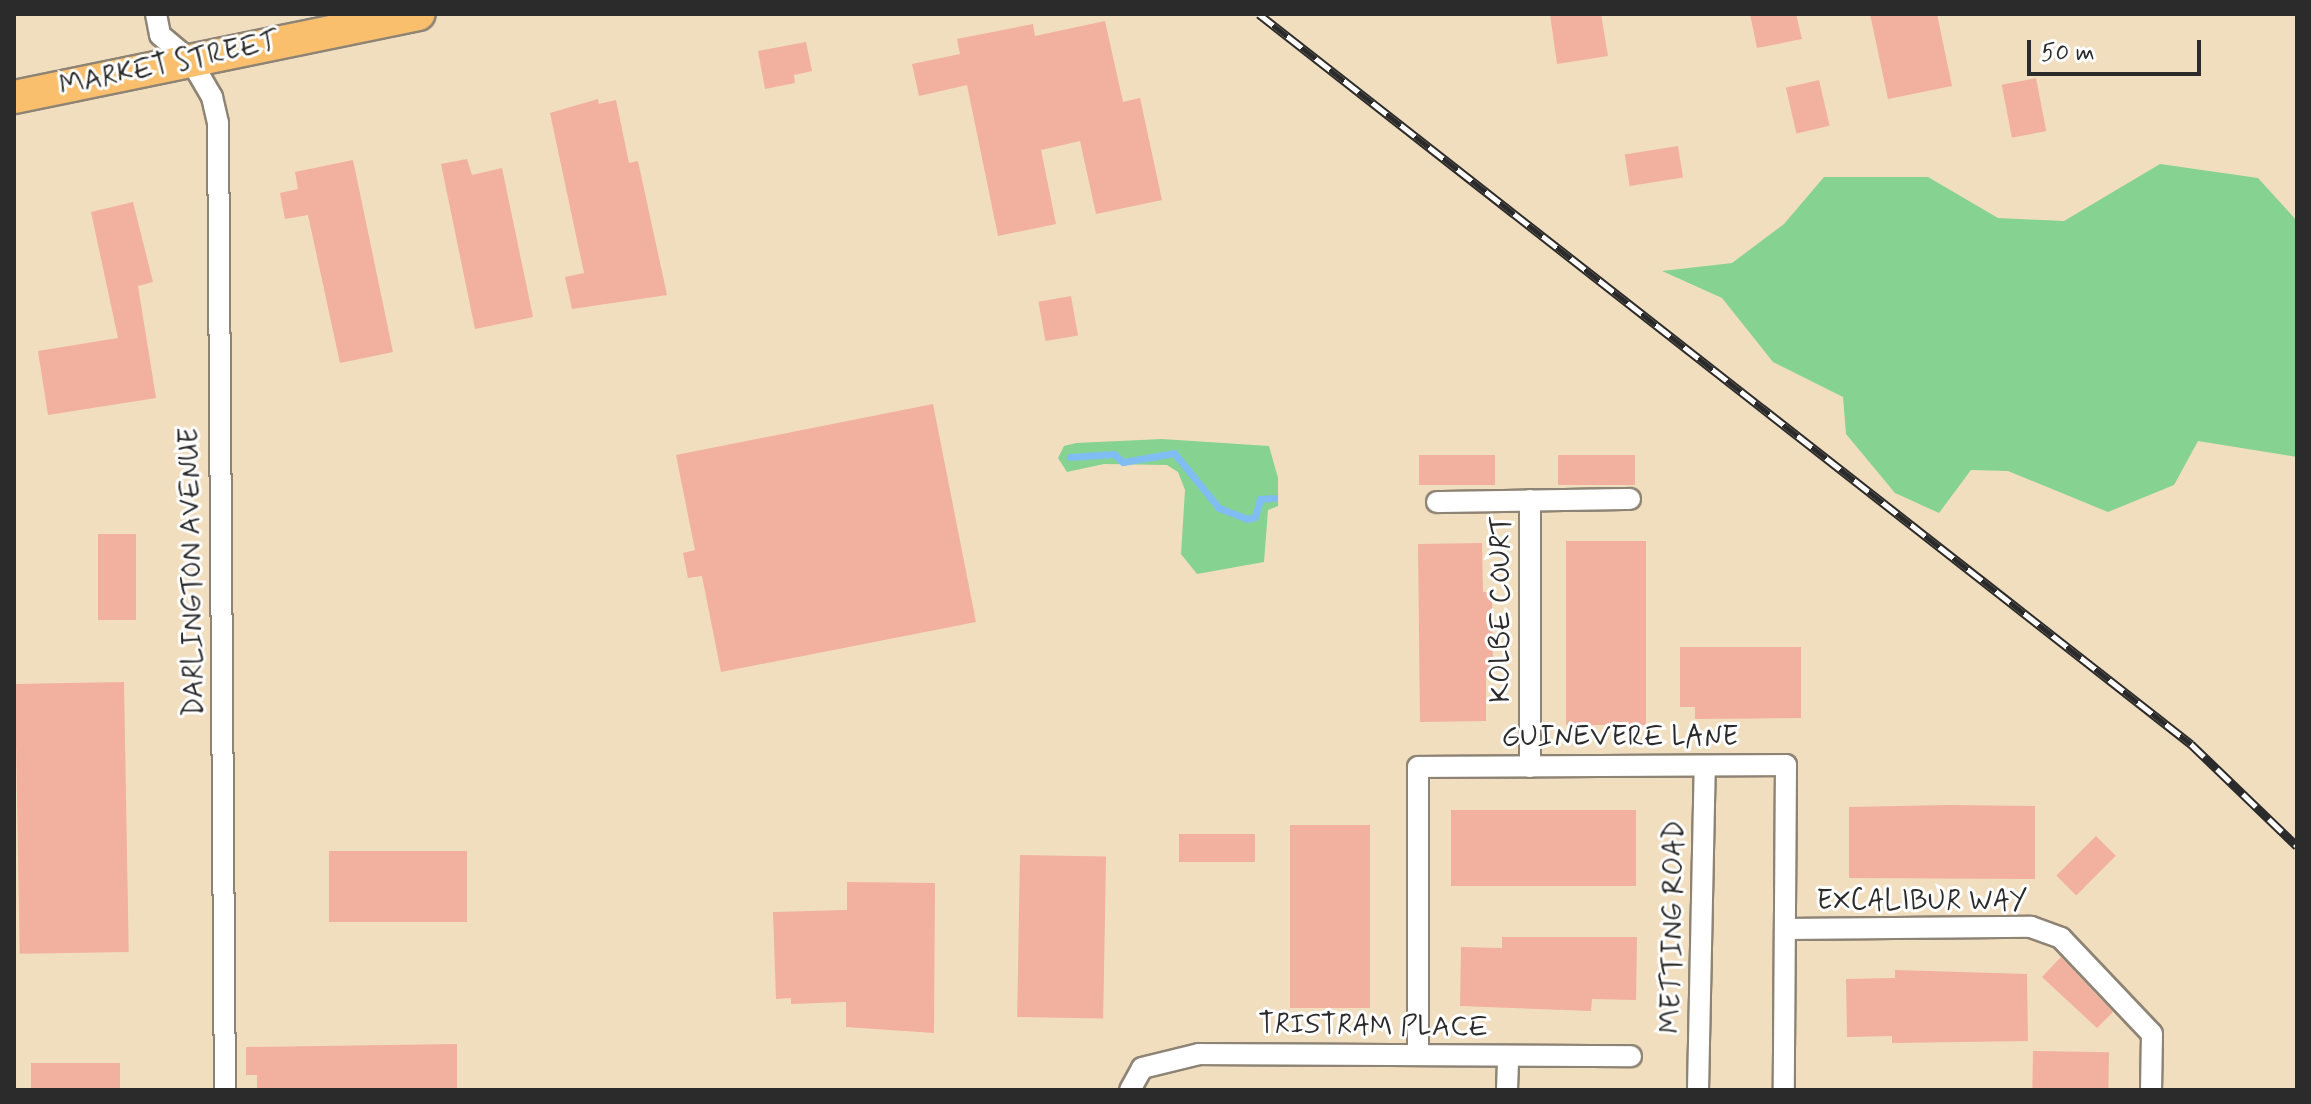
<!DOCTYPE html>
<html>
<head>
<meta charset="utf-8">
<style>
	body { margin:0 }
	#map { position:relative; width:2311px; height:1104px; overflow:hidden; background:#f1debf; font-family:Mynerve,sans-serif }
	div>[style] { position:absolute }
	.green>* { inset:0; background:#86d391 }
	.stream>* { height:7px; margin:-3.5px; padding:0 3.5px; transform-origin:3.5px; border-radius:3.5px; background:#80bdf3 }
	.building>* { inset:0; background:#f2b09e; transform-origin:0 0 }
	.roads { filter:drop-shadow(2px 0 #8e8475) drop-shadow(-2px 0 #8e8475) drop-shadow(0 2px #8e8475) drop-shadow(0 -2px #8e8475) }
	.street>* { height:20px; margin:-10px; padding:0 10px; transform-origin:10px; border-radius:10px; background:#fff }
	.primary>* { height:32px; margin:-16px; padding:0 16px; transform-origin:16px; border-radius:16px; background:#f9bf6d }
	.rail>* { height:9px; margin-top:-4.5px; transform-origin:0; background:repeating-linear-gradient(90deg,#fff 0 18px,#2b2b2b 0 36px); box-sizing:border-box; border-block:2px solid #2b2b2b }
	span { translate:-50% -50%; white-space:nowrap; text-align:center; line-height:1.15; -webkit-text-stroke:6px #fff; paint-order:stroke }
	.street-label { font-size:28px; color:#2b2b2b }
	.frame { position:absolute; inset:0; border:16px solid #2b2b2b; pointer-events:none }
	.scale { position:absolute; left:2027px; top:40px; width:174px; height:36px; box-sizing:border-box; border:4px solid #2b2b2b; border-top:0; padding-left:10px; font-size:24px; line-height:28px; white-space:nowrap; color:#2b2b2b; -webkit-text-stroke:6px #fff; paint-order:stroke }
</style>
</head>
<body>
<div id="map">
	<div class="green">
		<i style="clip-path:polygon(2160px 164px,2258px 178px,2297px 221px,2297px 457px,2198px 441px,2174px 485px,2108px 512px,2008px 471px,1971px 470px,1939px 513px,1895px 493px,1846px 434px,1843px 397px,1773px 362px,1722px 298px,1662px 271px,1732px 263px,1784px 224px,1824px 177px,1928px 177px,1998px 218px,2064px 221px)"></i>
		<i style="clip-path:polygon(1162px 439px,1269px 446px,1278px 478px,1278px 506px,1268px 510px,1264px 562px,1197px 574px,1181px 554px,1185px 490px,1178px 472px,1167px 465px,1104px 464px,1067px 472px,1058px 458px,1064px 446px,1076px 443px)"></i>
	</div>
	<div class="stream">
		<i style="left:1070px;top:457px;width:44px;rotate:-3.9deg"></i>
		<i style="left:1114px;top:454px;width:12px;rotate:42deg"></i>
		<i style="left:1123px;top:462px;width:52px;rotate:-10deg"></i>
		<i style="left:1174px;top:453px;width:71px;rotate:50.7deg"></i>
		<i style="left:1219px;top:508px;width:30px;rotate:21deg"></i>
		<i style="left:1247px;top:519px;width:8px;rotate:-14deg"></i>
		<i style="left:1255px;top:517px;width:19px;rotate:-74deg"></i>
		<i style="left:1260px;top:499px;width:14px;rotate:-4deg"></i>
	</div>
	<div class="building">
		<i style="clip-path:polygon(1550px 14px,1601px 14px,1608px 56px,1557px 64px)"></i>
		<i style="clip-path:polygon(1750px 14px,1796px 14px,1802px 39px,1757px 48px)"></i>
		<i style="clip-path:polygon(1870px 14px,1937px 14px,1952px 86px,1888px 99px)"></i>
		<i style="clip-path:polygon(1105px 21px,1123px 102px,1140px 98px,1162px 200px,1096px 214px,1080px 141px,1041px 150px,1056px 224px,998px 236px,967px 85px,919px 96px,912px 64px,960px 54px,957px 39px,1033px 24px,1035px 36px)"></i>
		<i style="clip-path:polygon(806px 42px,812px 71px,794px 75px,795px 83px,765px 89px,758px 51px)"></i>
		<i style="left:2036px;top:78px;width:54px;height:35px;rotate:79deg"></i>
		<i style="left:1819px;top:80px;width:47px;height:34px;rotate:77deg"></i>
		<i style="clip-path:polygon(598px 99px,599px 104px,616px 100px,629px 163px,638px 161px,667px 295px,572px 309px,565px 277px,584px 273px,550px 113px)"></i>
		<i style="left:1678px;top:146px;width:32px;height:54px;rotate:81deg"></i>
		<i style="clip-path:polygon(467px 159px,472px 175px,502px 168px,533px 317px,475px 329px,441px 164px)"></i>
		<i style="clip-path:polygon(353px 160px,393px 352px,340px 363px,308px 215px,285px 219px,280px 193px,298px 189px,295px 172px)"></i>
		<i style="clip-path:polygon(133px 202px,153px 282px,138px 286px,156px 398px,48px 415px,38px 351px,118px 338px,91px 212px)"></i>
		<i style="left:1071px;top:296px;width:40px;height:33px;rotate:80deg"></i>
		<i style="clip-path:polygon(933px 404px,976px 622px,721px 672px,702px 576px,688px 578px,683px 553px,695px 550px,676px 455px)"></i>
		<i style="left:1419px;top:455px;width:76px;height:30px"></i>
		<i style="left:1558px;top:455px;width:77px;height:30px"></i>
		<i style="left:98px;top:534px;width:38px;height:86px"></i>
		<i style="left:1566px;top:541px;width:80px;height:184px"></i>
		<i style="clip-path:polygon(1482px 543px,1483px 592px,1492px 592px,1493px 673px,1486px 673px,1486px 721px,1420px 722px,1418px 544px)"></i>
		<i style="clip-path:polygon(1680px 647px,1801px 647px,1801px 718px,1695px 719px,1695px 707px,1680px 707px)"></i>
		<i style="left:124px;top:682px;width:270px;height:109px;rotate:89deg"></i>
		<i style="clip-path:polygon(1948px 805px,2035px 806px,2035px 879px,1849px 878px,1849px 807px)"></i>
		<i style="left:1451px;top:810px;width:185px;height:76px"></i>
		<i style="left:1290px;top:825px;width:80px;height:183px"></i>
		<i style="left:1179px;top:834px;width:76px;height:28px"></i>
		<i style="left:2096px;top:836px;width:28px;height:56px;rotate:45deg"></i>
		<i style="left:329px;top:851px;width:138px;height:71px"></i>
		<i style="left:1020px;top:855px;width:86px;height:162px;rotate:1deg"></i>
		<i style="clip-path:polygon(847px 882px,935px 883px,934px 1033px,846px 1027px,846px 1002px,791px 1004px,791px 998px,776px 999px,773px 912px,847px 910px)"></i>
		<i style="clip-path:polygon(1502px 937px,1637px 937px,1636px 1000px,1592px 999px,1591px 1011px,1460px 1006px,1461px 947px,1502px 948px)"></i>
		<i style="clip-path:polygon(2061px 957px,2113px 1012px,2097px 1028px,2042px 977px)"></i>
		<i style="clip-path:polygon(1895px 970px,2027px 974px,2028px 1041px,1892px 1043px,1892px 1036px,1847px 1037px,1846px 979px,1895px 978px)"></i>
		<i style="clip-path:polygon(457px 1044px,457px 1090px,257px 1090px,257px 1075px,246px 1075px,246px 1047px)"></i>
		<i style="left:2033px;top:1051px;width:76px;height:39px;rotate:1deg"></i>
		<i style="left:31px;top:1063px;width:89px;height:27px"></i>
	</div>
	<div class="roads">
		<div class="street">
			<i style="left:156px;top:14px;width:21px;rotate:79deg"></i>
			<i style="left:160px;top:35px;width:40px;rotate:40deg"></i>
			<i style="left:191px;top:61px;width:42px;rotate:59.7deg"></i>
			<i style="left:212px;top:97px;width:27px;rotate:77deg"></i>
			<i style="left:218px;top:123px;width:967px;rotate:89.59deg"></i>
			<i style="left:1530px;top:500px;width:267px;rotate:90deg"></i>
			<i style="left:1437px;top:502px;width:193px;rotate:-0.9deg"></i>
			<i style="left:1785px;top:929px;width:246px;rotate:-0.5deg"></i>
			<i style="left:2031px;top:927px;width:32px;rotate:20deg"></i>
			<i style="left:2061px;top:938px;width:132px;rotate:46.5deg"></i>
			<i style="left:2152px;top:1034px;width:56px;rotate:91deg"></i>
			<i style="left:1418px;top:1053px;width:286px;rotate:-90deg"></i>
			<i style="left:1418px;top:767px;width:368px;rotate:-0.3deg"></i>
			<i style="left:1786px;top:765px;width:325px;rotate:90.4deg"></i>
			<i style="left:1130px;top:1090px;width:25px;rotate:-61deg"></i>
			<i style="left:1142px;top:1068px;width:59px;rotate:-13.8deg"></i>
			<i style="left:1199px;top:1054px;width:432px;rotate:0.3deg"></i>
			<i style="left:1507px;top:1090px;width:34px;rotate:-88deg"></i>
			<i style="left:1698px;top:1090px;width:324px;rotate:-88.8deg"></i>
		</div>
		<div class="primary">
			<i style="left:14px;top:97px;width:413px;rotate:-11.6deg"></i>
		</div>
	</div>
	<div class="rail">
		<i style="left:1259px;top:14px;width:1184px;rotate:38.07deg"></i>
		<i style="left:2191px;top:744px;width:147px;rotate:43.9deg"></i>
	</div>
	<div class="street-label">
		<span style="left:169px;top:65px;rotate:-12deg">MARKET STREET</span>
		<span style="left:193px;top:572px;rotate:-91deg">DARLINGTON AVENUE</span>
		<span style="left:1502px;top:609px;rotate:-90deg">KOLBE COURT</span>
		<span style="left:1620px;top:738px">GUINEVERE LANE</span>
		<span style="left:1922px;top:902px">EXCALIBUR WAY</span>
		<span style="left:1674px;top:927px;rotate:-89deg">METTING ROAD</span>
		<span style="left:1373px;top:1027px;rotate:1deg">TRISTRAM PLACE</span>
	</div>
	<div class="frame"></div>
	<div class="scale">50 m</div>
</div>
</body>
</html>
